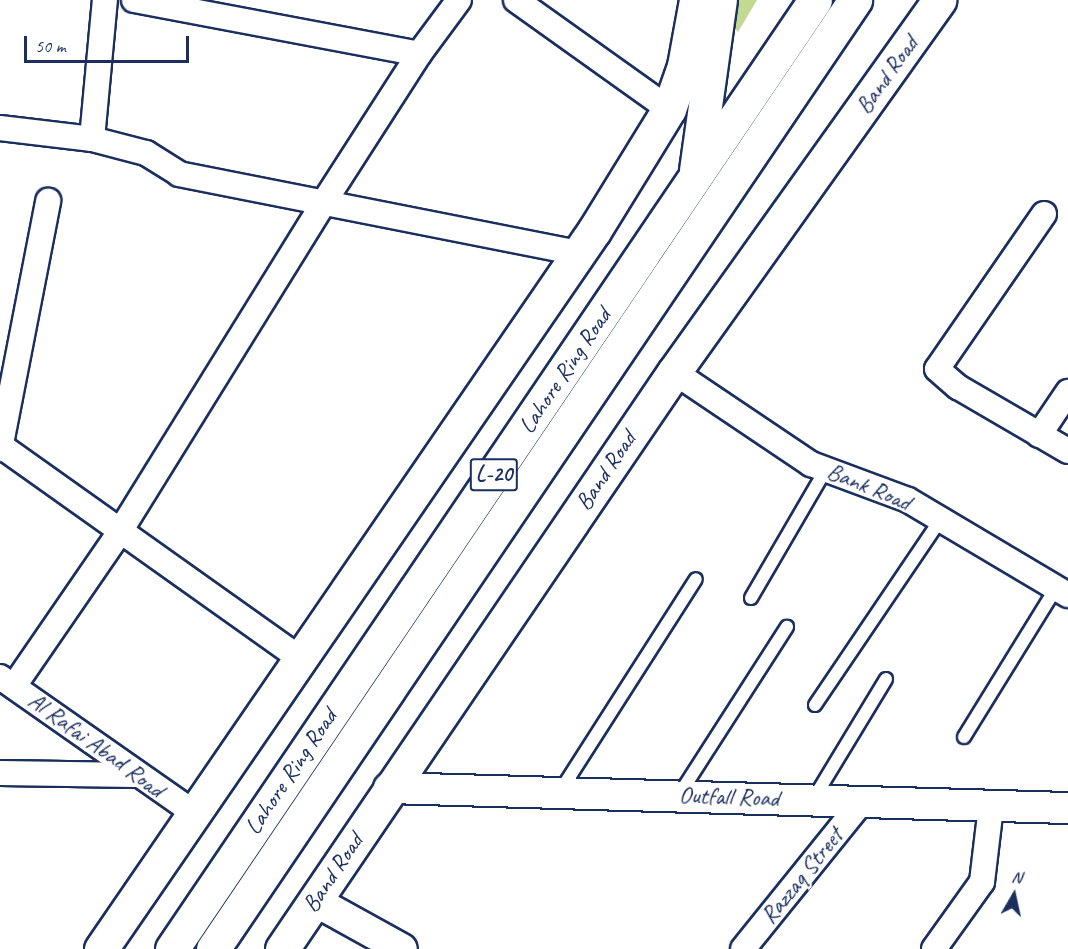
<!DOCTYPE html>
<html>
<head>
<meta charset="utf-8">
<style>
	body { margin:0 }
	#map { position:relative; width:1068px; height:949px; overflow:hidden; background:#fff; font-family:Caveat,sans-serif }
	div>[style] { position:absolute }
	.green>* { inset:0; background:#c1d990 }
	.roads { filter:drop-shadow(2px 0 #1b2f5e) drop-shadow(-2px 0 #1b2f5e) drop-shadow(0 2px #1b2f5e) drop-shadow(0 -2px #1b2f5e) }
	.service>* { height:12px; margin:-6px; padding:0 6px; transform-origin:6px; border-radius:6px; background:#fff }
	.minor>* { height:24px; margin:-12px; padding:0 12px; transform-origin:12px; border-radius:12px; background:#fff }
	.tertiary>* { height:30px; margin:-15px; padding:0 15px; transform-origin:15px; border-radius:15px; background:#fff }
	.secondary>* { height:33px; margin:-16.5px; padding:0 16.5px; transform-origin:16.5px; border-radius:16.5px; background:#fff }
	.motorway>* { height:33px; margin:-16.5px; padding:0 16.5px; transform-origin:16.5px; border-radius:16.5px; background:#fff }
	span { translate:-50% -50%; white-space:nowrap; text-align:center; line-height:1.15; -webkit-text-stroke:4.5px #fff; paint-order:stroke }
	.shield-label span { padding:2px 4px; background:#fff; border:2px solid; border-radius:4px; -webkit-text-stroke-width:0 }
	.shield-label { font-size:22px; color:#1b2f5e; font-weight:700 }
	.street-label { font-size:24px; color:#1b2f5e }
	.north { position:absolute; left:984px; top:865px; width:60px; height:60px; -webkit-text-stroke:4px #fff; paint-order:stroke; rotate:9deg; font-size:16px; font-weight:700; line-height:24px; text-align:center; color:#1b2f5e }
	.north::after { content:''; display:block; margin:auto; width:21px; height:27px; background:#1b2f5e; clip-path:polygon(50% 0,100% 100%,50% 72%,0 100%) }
	.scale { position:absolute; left:24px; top:36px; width:165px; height:27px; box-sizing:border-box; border:3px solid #1b2f5e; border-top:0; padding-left:8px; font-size:18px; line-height:21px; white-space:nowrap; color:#1b2f5e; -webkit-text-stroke:4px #fff; paint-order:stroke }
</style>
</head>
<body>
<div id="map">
	<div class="green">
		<i style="clip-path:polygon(720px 0,757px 0,738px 32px,719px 10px)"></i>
	</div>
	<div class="roads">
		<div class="service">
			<i style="left:751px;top:598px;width:149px;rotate:-59.8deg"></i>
			<i style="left:815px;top:705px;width:225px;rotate:-55.9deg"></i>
			<i style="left:964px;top:737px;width:175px;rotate:-58.3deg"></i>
			<i style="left:561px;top:790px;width:250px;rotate:-57.4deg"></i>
			<i style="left:679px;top:795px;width:200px;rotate:-57.3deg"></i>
			<i style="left:814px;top:798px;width:139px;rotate:-58.8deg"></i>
		</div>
		<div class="minor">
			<i style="left:134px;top:0;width:290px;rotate:10.7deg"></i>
			<i style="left:516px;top:0;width:188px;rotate:35.5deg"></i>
			<i style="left:0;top:128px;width:93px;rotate:6.8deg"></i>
			<i style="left:92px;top:139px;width:56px;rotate:14.5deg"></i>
			<i style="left:146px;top:153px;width:39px;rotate:32deg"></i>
			<i style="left:179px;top:174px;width:408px;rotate:11.2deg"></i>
			<i style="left:92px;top:139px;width:140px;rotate:-84.7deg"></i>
			<i style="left:1044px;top:214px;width:188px;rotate:124.6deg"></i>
			<i style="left:937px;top:369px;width:28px;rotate:41deg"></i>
			<i style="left:958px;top:387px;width:127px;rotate:30.2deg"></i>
			<i style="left:674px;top:372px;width:165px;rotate:33.9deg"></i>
			<i style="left:811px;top:464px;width:103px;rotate:20.4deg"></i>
			<i style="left:908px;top:500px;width:186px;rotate:30.7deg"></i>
			<i style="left:1039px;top:435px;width:52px;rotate:-56deg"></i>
			<i style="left:1px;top:446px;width:364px;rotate:35.4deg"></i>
			<i style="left:0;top:449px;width:253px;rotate:-79deg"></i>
			<i style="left:0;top:677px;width:236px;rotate:35deg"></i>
			<i style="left:14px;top:686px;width:186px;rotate:-55.5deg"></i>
			<i style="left:119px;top:533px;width:389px;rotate:-58.2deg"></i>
			<i style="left:324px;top:202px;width:176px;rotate:-57.3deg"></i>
			<i style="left:419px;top:54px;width:67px;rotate:-53.5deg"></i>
			<i style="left:0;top:773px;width:135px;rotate:0.8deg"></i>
			<i style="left:743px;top:949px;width:186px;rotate:-51.1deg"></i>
			<i style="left:934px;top:949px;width:82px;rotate:-54.4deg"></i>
			<i style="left:982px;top:882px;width:77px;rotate:-83.2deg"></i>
		</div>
		<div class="tertiary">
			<i style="left:389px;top:788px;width:679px;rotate:1.69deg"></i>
			<i style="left:315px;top:901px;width:99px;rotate:28.9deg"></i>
		</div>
		<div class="secondary">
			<i style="left:101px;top:949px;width:871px;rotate:-55.53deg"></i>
			<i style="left:594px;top:231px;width:143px;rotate:-58.4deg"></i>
			<i style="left:669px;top:109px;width:46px;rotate:-70.8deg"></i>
			<i style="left:684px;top:66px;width:67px;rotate:-79.7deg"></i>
			<i style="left:282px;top:949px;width:698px;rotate:-55.81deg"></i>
			<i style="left:674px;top:372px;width:457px;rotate:-54.5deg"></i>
		</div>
		<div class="motorway">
			<i style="left:696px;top:170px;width:172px;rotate:-82deg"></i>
			<i style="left:172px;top:949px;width:1146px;rotate:-55.88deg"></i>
			<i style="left:213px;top:949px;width:1146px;rotate:-55.92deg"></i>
		</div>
	</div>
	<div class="shield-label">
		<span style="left:494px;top:475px">L-20</span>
	</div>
	<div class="street-label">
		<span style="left:887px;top:75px;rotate:-55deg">Band Road</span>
		<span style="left:565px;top:371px;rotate:-56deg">Lahore Ring Road</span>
		<span style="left:606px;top:471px;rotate:-56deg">Band Road</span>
		<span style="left:869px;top:487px;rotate:22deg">Bank Road</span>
		<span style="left:96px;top:745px;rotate:36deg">Al Rafai Abad Road</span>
		<span style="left:291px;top:772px;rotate:-56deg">Lahore Ring Road</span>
		<span style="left:729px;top:797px;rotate:2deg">Outfall Road</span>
		<span style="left:333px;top:873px;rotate:-56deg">Band Road</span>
		<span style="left:802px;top:876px;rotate:-51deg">Razzaq Street</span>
	</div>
	<div class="north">N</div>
	<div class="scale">50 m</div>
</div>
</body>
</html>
